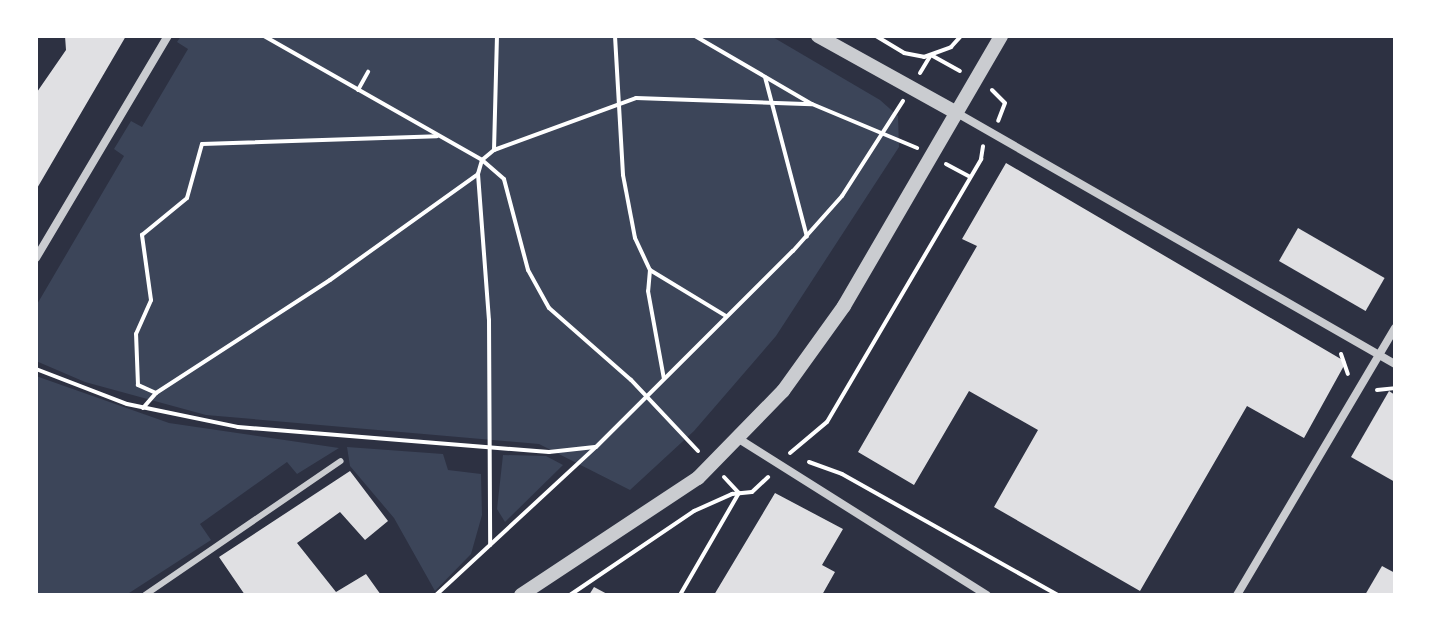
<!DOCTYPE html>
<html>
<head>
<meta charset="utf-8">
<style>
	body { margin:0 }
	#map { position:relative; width:1431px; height:631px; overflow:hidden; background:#2d3142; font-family:Inter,sans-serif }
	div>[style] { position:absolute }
	.green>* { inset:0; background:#3c4559 }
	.building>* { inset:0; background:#e0e0e3; transform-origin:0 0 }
	.path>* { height:4px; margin:-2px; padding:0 2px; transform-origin:2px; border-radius:2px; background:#fff }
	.service>* { height:6px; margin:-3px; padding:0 3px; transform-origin:3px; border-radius:3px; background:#caccd0 }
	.minor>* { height:8px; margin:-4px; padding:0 4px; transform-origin:4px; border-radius:4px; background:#caccd0 }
	.tertiary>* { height:14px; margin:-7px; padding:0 7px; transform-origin:7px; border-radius:7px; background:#caccd0 }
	span { translate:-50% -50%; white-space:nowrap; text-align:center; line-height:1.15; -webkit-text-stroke:6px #fff; paint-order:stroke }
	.frame { position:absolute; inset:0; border:38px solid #fff; pointer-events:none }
</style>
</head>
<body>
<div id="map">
	<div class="green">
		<i style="clip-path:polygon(181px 36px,771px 36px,880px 100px,898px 116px,899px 147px,776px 336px,694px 431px,630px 490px,539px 444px,206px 415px,85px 382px,36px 361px,36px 306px,124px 156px,114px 149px,131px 121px,142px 127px,188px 49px,177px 42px)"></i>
		<i style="clip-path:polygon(36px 376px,169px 423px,339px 448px,297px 474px,287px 462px,200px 524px,211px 540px,126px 595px,36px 595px)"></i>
		<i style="clip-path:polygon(347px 447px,443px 454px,448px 470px,481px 474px,482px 515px,471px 554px,435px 591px,394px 518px,350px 466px)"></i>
		<i style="clip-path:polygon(503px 455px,546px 456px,563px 465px,505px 522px,497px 509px)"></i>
	</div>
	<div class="building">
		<i style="clip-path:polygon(65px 36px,126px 36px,36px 190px,37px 92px,66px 50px)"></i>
		<i style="clip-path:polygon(1006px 163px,1346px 362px,1304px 438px,1247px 406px,1140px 591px,994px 507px,1038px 430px,969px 391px,914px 485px,858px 452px,977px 246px,962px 239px)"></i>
		<i style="left:1298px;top:228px;width:100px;height:38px;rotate:30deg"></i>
		<i style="clip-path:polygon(1389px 391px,1395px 395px,1395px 482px,1351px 457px)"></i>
		<i style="clip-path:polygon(350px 471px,388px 521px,365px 540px,340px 512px,297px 543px,336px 592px,366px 574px,381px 595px,245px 595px,219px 557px)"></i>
		<i style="clip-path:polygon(775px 493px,843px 529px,822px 565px,835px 572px,822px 595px,714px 595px)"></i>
		<i style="clip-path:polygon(1382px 566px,1395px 573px,1395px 595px,1365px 595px)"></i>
		<i style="clip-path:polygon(594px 587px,609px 595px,589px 595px)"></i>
	</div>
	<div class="path">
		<i style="left:264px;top:36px;width:251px;rotate:29.6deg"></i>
		<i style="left:482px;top:160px;width:15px;rotate:106deg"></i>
		<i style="left:478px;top:174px;width:146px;rotate:85.7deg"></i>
		<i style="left:489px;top:320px;width:225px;rotate:89.7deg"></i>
		<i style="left:615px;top:36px;width:139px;rotate:86.7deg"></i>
		<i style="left:623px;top:175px;width:64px;rotate:79.2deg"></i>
		<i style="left:635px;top:238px;width:35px;rotate:65deg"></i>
		<i style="left:650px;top:270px;width:21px;rotate:95deg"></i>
		<i style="left:648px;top:291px;width:89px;rotate:79.7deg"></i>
		<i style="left:695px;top:36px;width:135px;rotate:30.2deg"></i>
		<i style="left:812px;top:104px;width:114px;rotate:22.7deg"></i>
		<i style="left:876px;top:36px;width:33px;rotate:31deg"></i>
		<i style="left:904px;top:53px;width:20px;rotate:11deg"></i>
		<i style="left:924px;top:57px;width:29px;rotate:-20deg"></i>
		<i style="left:951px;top:47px;width:15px;rotate:-48deg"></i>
		<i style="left:931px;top:55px;width:33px;rotate:29deg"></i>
		<i style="left:920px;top:73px;width:21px;rotate:-59deg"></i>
		<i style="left:765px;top:77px;width:165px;rotate:75.3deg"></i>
		<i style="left:358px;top:90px;width:21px;rotate:-61deg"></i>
		<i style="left:992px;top:90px;width:18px;rotate:45deg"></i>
		<i style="left:1005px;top:103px;width:19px;rotate:111deg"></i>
		<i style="left:494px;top:150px;width:114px;rotate:-88.5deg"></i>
		<i style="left:946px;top:164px;width:27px;rotate:28deg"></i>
		<i style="left:650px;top:270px;width:89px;rotate:31.2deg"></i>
		<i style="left:1341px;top:354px;width:21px;rotate:71deg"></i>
		<i style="left:36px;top:369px;width:97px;rotate:21deg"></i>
		<i style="left:127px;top:404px;width:113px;rotate:11.7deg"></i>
		<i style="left:238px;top:427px;width:312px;rotate:4.6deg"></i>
		<i style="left:549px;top:452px;width:46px;rotate:-6.2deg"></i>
		<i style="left:1377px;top:390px;width:18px;rotate:-6deg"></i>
		<i style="left:156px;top:393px;width:20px;rotate:-156deg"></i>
		<i style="left:138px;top:385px;width:51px;rotate:-92.2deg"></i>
		<i style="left:136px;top:334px;width:37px;rotate:-66deg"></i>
		<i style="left:151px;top:300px;width:66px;rotate:-97.9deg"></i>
		<i style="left:142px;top:235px;width:58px;rotate:-39.4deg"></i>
		<i style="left:187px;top:198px;width:56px;rotate:-74.5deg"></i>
		<i style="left:202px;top:144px;width:235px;rotate:-1.9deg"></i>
		<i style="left:143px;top:408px;width:20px;rotate:-49deg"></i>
		<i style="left:156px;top:393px;width:207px;rotate:-33deg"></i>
		<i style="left:330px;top:280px;width:182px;rotate:-35.6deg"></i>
		<i style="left:698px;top:451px;width:98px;rotate:-133.3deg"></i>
		<i style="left:631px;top:380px;width:109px;rotate:-138.7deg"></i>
		<i style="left:549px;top:308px;width:43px;rotate:-118.9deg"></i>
		<i style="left:528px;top:270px;width:94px;rotate:-104.8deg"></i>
		<i style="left:504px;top:179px;width:29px;rotate:-139deg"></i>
		<i style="left:482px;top:160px;width:16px;rotate:-40deg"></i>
		<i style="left:494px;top:150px;width:151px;rotate:-20.1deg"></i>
		<i style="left:636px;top:98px;width:176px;rotate:2deg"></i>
		<i style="left:790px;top:453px;width:48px;rotate:-40deg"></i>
		<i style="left:827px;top:422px;width:305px;rotate:-59.6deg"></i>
		<i style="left:981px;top:159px;width:13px;rotate:-81deg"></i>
		<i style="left:809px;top:462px;width:35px;rotate:20deg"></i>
		<i style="left:842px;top:474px;width:248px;rotate:29.3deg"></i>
		<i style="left:724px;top:477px;width:22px;rotate:47deg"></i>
		<i style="left:436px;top:595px;width:218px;rotate:-42.8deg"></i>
		<i style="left:596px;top:447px;width:278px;rotate:-44.9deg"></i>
		<i style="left:793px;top:251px;width:74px;rotate:-48.3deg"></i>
		<i style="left:842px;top:196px;width:113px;rotate:-57.3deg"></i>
		<i style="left:570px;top:595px;width:150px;rotate:-34.1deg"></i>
		<i style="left:694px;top:511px;width:42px;rotate:-24.1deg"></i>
		<i style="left:732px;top:494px;width:20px;rotate:-6deg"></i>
		<i style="left:752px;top:492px;width:22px;rotate:-43deg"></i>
		<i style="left:680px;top:595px;width:118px;rotate:-60deg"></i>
	</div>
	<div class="service">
		<i style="left:145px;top:595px;width:237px;rotate:-34.4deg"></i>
	</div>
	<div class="minor">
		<i style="left:957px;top:113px;width:505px;rotate:29.82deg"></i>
		<i style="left:36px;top:258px;width:258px;rotate:-59.3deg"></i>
		<i style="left:739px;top:439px;width:293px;rotate:32.2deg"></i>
		<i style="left:1237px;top:595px;width:310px;rotate:-59.4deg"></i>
	</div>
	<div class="tertiary">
		<i style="left:818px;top:36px;width:159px;rotate:29deg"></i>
		<i style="left:521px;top:595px;width:212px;rotate:-33.5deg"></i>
		<i style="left:698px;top:478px;width:122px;rotate:-45.7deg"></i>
		<i style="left:783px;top:391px;width:105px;rotate:-54.3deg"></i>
		<i style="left:844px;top:306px;width:312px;rotate:-59.8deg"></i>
	</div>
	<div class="frame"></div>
</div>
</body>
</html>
